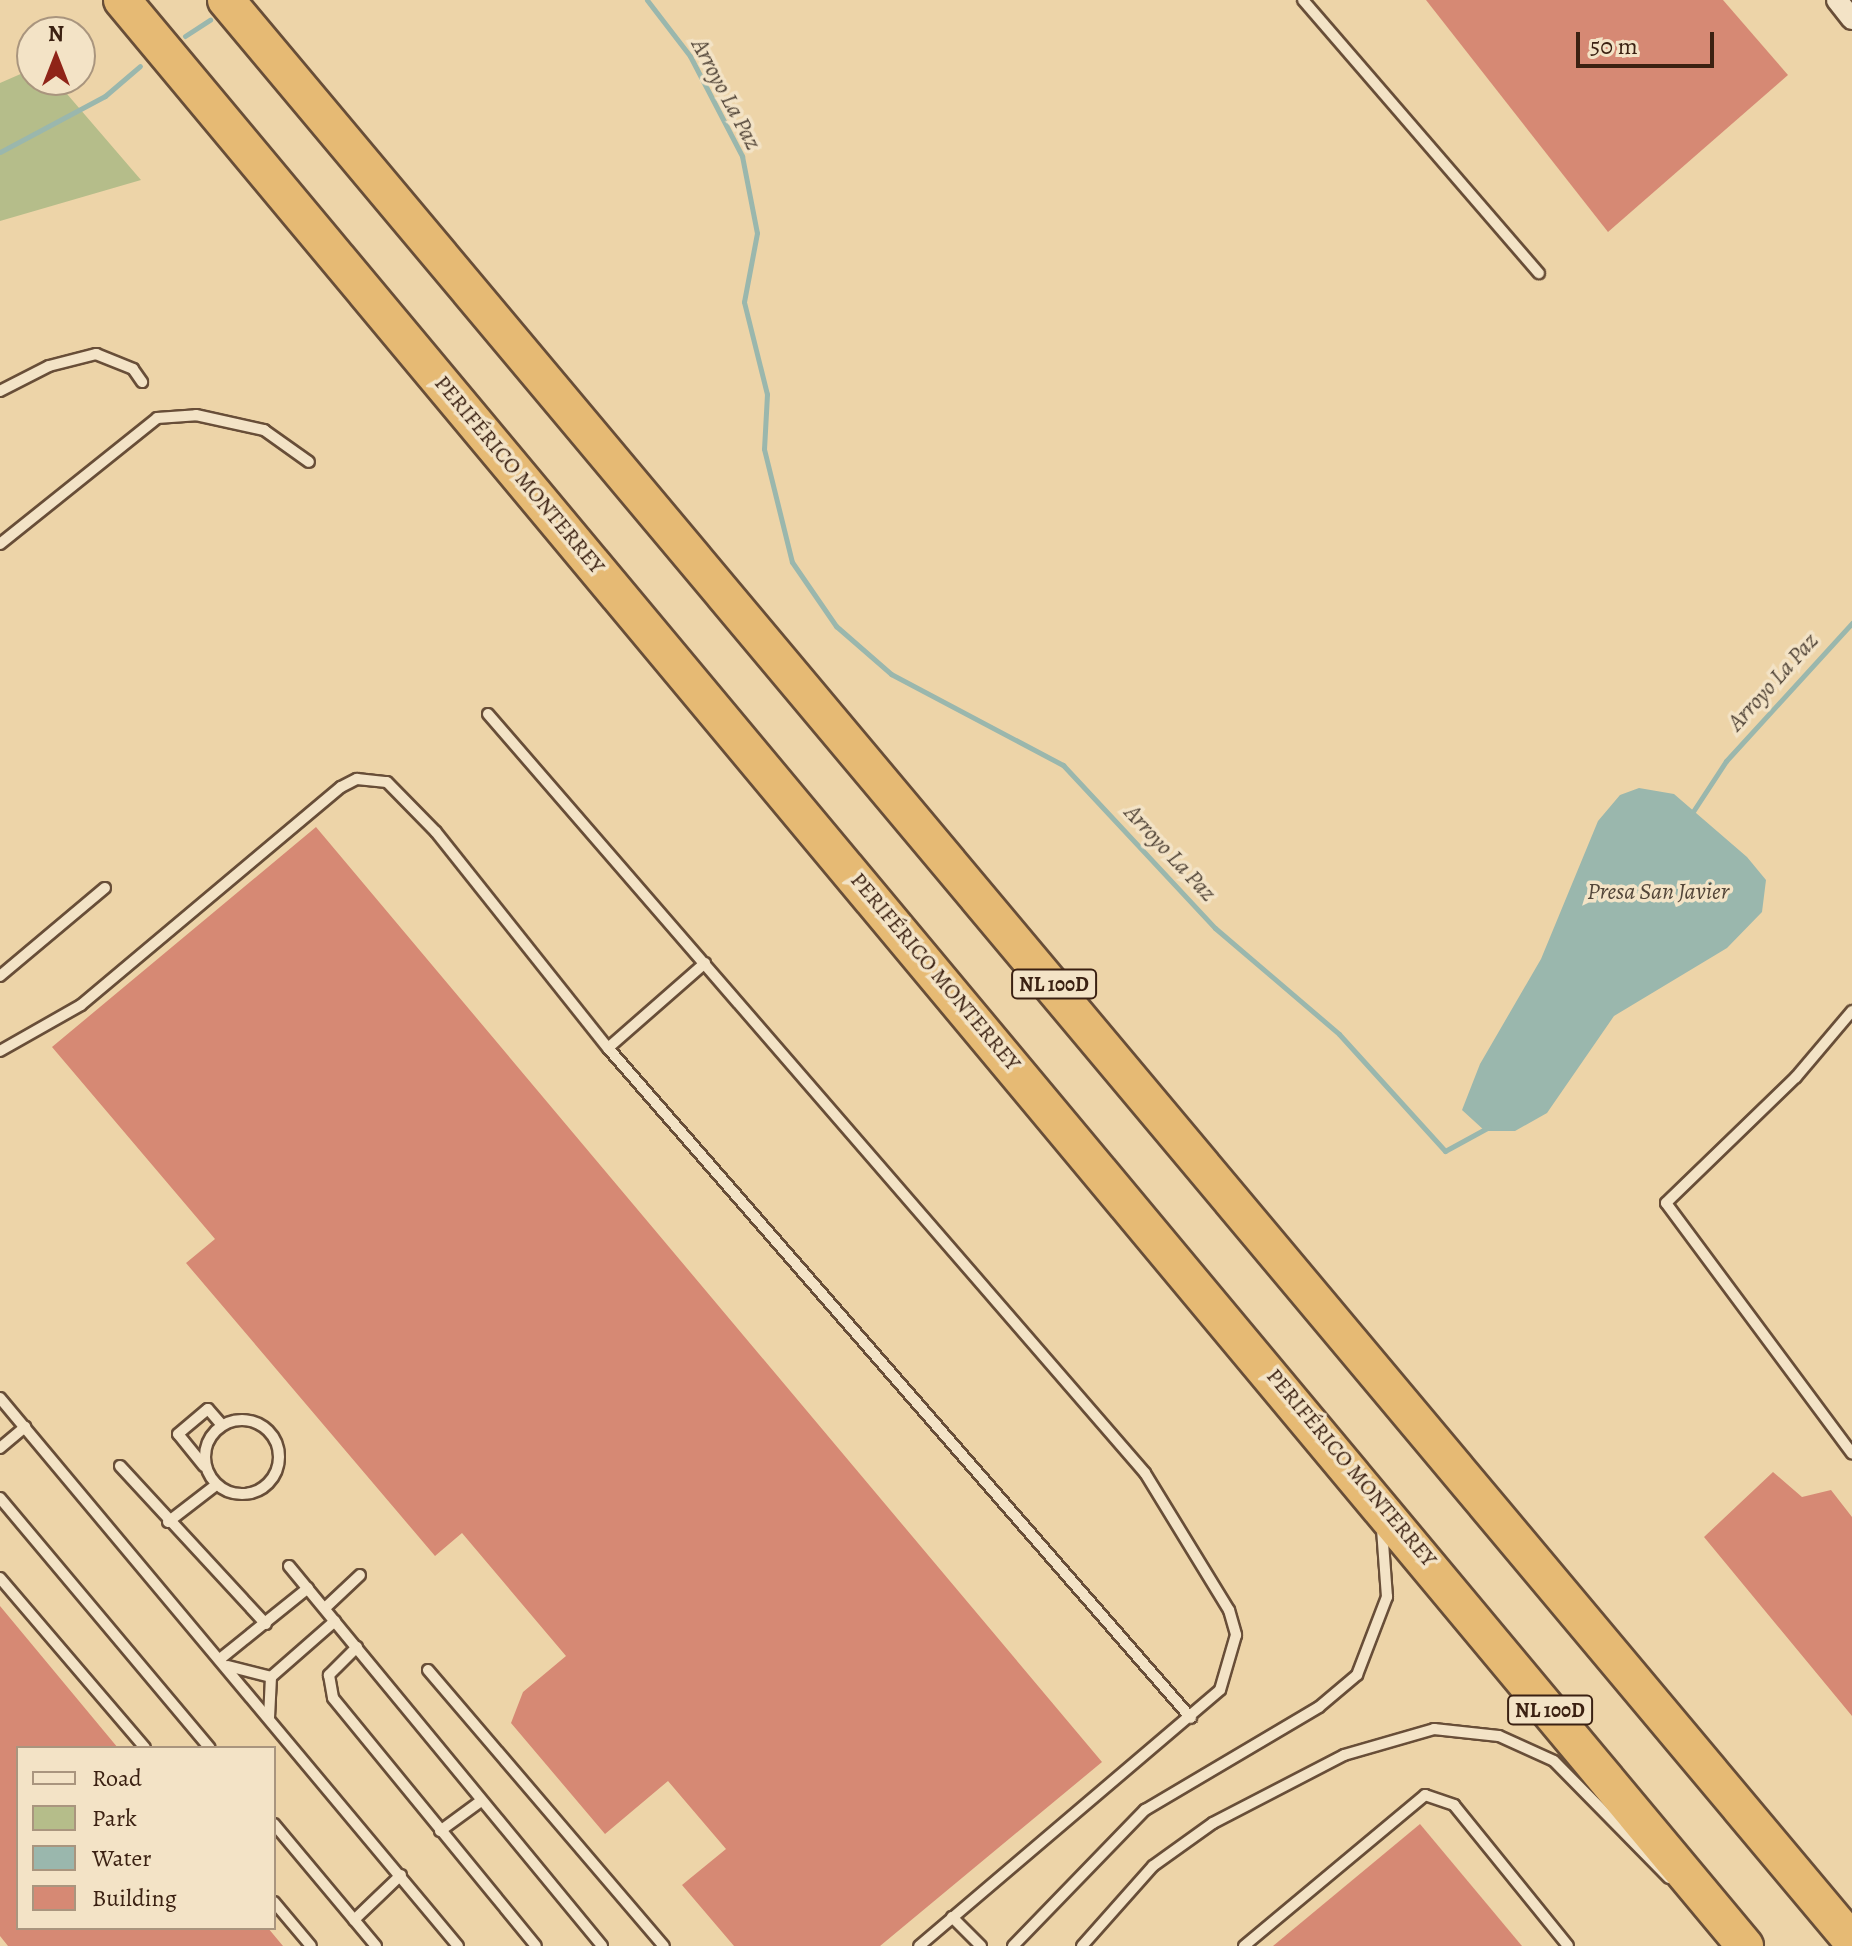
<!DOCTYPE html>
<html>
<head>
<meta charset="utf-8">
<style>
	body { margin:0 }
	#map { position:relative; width:1852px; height:1946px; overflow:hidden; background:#edd4a8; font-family:Alegreya,serif }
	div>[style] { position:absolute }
	.green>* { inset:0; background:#b5bd8a }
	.water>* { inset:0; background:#9ab7ad }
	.stream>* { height:5px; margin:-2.5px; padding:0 2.5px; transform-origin:2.5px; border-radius:2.5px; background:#9ab7ad }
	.building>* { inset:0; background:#d68974 }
	.roads { filter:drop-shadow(2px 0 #684e38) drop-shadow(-2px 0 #684e38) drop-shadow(0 2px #684e38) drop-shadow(0 -2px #684e38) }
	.service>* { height:10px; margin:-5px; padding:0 5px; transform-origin:5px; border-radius:5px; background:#f3e3c6 }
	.service>.ring { margin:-5px; padding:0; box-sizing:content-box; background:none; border:10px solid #f3e3c6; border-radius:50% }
	.minor>* { height:20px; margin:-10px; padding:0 10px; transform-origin:10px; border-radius:10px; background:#f3e3c6 }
	.motorway>* { height:36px; margin:-18px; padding:0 18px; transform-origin:18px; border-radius:18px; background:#e6ba74 }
	span { translate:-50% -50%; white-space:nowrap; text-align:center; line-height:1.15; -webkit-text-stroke:7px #f3e3c6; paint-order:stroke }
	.shield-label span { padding:2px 6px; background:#f3e3c6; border:2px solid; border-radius:6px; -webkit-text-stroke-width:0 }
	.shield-label { font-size:20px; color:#3b2112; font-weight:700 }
	.street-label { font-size:22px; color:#3b2112 }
	.water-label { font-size:24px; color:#534639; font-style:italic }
	.legend { position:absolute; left:16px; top:1746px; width:260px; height:184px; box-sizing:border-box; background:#f3e3c6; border:2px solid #a9957e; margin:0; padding:10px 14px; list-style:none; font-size:24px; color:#3b2112 }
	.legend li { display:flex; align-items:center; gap:16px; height:40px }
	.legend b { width:40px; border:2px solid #a9957e }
	.north { position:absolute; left:16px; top:16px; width:80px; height:80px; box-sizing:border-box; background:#f3e3c6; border:2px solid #a9957e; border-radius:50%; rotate:0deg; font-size:22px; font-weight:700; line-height:32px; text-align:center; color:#3b2112 }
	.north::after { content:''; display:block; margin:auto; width:28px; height:36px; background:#8f2418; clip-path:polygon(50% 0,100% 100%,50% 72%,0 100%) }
	.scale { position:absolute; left:1576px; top:32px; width:138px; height:36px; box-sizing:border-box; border:4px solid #3b2112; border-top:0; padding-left:10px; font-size:24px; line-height:28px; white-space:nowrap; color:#3b2112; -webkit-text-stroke:6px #f3e3c6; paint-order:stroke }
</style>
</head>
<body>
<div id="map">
	<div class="green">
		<i style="clip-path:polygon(32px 69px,32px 80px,55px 80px,141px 180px,0 221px,0 83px)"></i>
	</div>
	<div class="water">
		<i style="clip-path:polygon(1639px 788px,1674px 794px,1747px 857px,1766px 880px,1762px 912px,1727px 948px,1614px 1016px,1547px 1113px,1515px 1131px,1485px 1131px,1462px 1110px,1480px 1064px,1541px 959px,1598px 821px,1620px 795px)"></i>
	</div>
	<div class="stream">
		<i style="left:647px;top:0;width:71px;rotate:52.5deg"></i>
		<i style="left:690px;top:56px;width:113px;rotate:62.5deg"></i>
		<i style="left:742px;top:156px;width:78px;rotate:79deg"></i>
		<i style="left:757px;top:233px;width:70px;rotate:100.7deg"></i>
		<i style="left:744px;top:302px;width:95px;rotate:76deg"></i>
		<i style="left:767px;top:394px;width:55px;rotate:93.1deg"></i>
		<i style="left:764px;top:449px;width:116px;rotate:76.1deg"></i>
		<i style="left:792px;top:562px;width:78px;rotate:55.5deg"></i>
		<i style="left:836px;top:626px;width:73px;rotate:41.1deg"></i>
		<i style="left:891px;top:674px;width:195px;rotate:27.9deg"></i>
		<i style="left:1063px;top:765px;width:223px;rotate:47deg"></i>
		<i style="left:1215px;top:928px;width:163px;rotate:40.5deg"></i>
		<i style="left:1339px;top:1034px;width:158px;rotate:47.8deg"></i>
		<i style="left:1445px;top:1151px;width:50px;rotate:-28.6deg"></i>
		<i style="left:185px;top:36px;width:30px;rotate:-33deg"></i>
		<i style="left:0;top:152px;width:119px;rotate:-28.1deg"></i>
		<i style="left:105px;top:96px;width:46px;rotate:-40.6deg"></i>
		<i style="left:1692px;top:813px;width:62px;rotate:-56.8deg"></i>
		<i style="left:1726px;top:761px;width:187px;rotate:-47.6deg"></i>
	</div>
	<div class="building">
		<i style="clip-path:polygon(1426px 0,1723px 0,1788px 75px,1608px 232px)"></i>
		<i style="clip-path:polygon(316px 827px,1102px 1762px,880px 1946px,734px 1946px,682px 1885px,726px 1849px,668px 1781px,605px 1834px,511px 1723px,523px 1692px,566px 1656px,462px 1533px,435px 1556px,186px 1263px,215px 1239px,52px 1047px)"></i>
		<i style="clip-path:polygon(1773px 1472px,1802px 1497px,1831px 1490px,1852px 1517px,1852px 1716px,1704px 1537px)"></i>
		<i style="clip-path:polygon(0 1606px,118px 1748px,18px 1748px,18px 1928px,268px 1928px,283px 1946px,8px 1946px,0 1936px)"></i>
		<i style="clip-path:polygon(1420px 1824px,1522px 1946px,1273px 1946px)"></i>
	</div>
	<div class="roads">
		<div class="service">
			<i style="left:1303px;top:0;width:361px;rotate:49.2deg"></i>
			<i style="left:0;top:391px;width:55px;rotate:-27deg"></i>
			<i style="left:49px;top:366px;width:49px;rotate:-14.3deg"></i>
			<i style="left:96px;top:354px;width:40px;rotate:22deg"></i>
			<i style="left:133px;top:369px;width:16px;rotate:55deg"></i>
			<i style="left:0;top:544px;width:201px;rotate:-38.7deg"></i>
			<i style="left:157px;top:418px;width:39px;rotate:-4deg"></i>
			<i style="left:196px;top:415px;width:70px;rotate:12.4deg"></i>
			<i style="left:264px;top:430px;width:55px;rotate:35.4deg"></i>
			<i style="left:488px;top:714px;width:1004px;rotate:49.12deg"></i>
			<i style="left:1145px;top:1473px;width:161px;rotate:58.5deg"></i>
			<i style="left:1229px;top:1610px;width:26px;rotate:74deg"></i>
			<i style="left:1236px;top:1635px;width:57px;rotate:106.2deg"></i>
			<i style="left:1220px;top:1690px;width:395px;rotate:139.6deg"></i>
			<i style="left:0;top:976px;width:137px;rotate:-40deg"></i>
			<i style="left:1852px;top:1011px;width:87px;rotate:130.3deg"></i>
			<i style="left:1796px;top:1077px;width:181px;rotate:135.9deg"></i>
			<i style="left:1666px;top:1203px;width:312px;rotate:53.4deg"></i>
			<i style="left:608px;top:1048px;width:129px;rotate:-41.2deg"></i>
			<i style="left:0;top:1051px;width:93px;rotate:-29.6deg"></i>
			<i style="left:81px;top:1005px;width:339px;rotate:-40deg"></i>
			<i style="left:341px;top:787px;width:18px;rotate:-27deg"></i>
			<i style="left:357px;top:779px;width:30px;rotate:6deg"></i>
			<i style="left:387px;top:782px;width:70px;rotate:45.6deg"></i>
			<i style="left:436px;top:832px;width:276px;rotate:51.5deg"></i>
			<i style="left:608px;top:1048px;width:888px;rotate:48.97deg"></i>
			<i style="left:0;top:1398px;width:714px;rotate:50.11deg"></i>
			<i class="ring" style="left:205px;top:1420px;width:64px;height:64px"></i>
			<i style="left:0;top:1448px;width:33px;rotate:-40deg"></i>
			<i style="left:120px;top:1466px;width:215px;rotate:47.3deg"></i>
			<i style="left:204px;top:1466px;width:41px;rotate:-129.1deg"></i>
			<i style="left:178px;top:1434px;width:39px;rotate:-40deg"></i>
			<i style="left:208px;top:1409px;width:21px;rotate:49deg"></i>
			<i style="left:0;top:1498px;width:326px;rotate:50deg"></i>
			<i style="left:168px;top:1522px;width:61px;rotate:-37.6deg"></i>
			<i style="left:289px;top:1566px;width:492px;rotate:50.5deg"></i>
			<i style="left:0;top:1578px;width:223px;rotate:49.5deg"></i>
			<i style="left:325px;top:1608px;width:48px;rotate:-43.3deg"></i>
			<i style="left:357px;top:1647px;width:40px;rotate:135deg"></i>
			<i style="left:329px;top:1675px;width:23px;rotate:80deg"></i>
			<i style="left:333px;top:1698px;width:320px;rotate:50.7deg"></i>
			<i style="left:220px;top:1659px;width:113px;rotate:-38.9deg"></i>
			<i style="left:228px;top:1666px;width:44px;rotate:14.3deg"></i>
			<i style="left:271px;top:1677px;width:85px;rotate:-41.2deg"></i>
			<i style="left:428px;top:1670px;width:363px;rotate:49.5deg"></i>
			<i style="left:269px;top:1718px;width:41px;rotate:-87.2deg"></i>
			<i style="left:274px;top:1824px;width:159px;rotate:50.1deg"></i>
			<i style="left:440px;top:1831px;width:51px;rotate:-36.2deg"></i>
			<i style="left:274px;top:1902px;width:57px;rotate:49.9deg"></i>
			<i style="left:952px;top:1917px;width:41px;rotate:45deg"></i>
			<i style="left:354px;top:1920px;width:65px;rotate:-43.8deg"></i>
			<i style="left:1013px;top:1946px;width:190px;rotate:-45.9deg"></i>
			<i style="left:1145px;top:1810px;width:202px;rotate:-30.6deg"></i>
			<i style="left:1319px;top:1707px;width:50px;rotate:-40.1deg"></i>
			<i style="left:1357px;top:1675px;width:84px;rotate:-69deg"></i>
			<i style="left:1387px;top:1597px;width:68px;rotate:-94.2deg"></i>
			<i style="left:1082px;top:1946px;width:107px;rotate:-48.4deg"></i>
			<i style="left:1153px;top:1866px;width:74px;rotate:-35.6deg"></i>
			<i style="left:1213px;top:1823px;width:148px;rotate:-27.4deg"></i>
			<i style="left:1344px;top:1755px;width:94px;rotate:-16.1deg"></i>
			<i style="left:1434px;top:1729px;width:65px;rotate:6.1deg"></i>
			<i style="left:1499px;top:1736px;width:60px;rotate:24.4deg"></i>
			<i style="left:1554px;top:1761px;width:164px;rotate:45.5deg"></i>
			<i style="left:1244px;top:1946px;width:236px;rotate:-39.8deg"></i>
			<i style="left:1425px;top:1795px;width:31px;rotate:19deg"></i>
			<i style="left:1454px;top:1805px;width:181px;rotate:51deg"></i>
		</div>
		<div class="minor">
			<i style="left:1837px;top:0;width:24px;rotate:52deg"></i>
		</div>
		<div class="motorway">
			<i style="left:122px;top:0;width:2534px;rotate:50.17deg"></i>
			<i style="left:226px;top:0;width:2532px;rotate:50.05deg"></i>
		</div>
	</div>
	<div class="shield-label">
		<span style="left:1054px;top:984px">NL 100D</span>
		<span style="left:1550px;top:1710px">NL 100D</span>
	</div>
	<div class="street-label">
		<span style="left:519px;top:475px;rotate:50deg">PERIFÉRICO MONTERREY</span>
		<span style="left:935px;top:972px;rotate:50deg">PERIFÉRICO MONTERREY</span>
		<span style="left:1351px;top:1468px;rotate:50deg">PERIFÉRICO MONTERREY</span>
	</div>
	<div class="water-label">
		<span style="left:726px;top:94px;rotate:62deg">Arroyo La Paz</span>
		<span style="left:1773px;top:682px;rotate:-48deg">Arroyo La Paz</span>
		<span style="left:1170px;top:853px;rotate:47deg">Arroyo La Paz</span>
		<span style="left:1658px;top:892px">Presa San Javier</span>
	</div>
	<ul class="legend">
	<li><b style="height:10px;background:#f3e3c6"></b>Road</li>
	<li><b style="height:22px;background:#b5bd8a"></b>Park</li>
	<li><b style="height:22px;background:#9ab7ad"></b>Water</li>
	<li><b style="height:22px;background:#d68974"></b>Building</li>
	</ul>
	<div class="north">N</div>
	<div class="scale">50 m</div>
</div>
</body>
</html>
